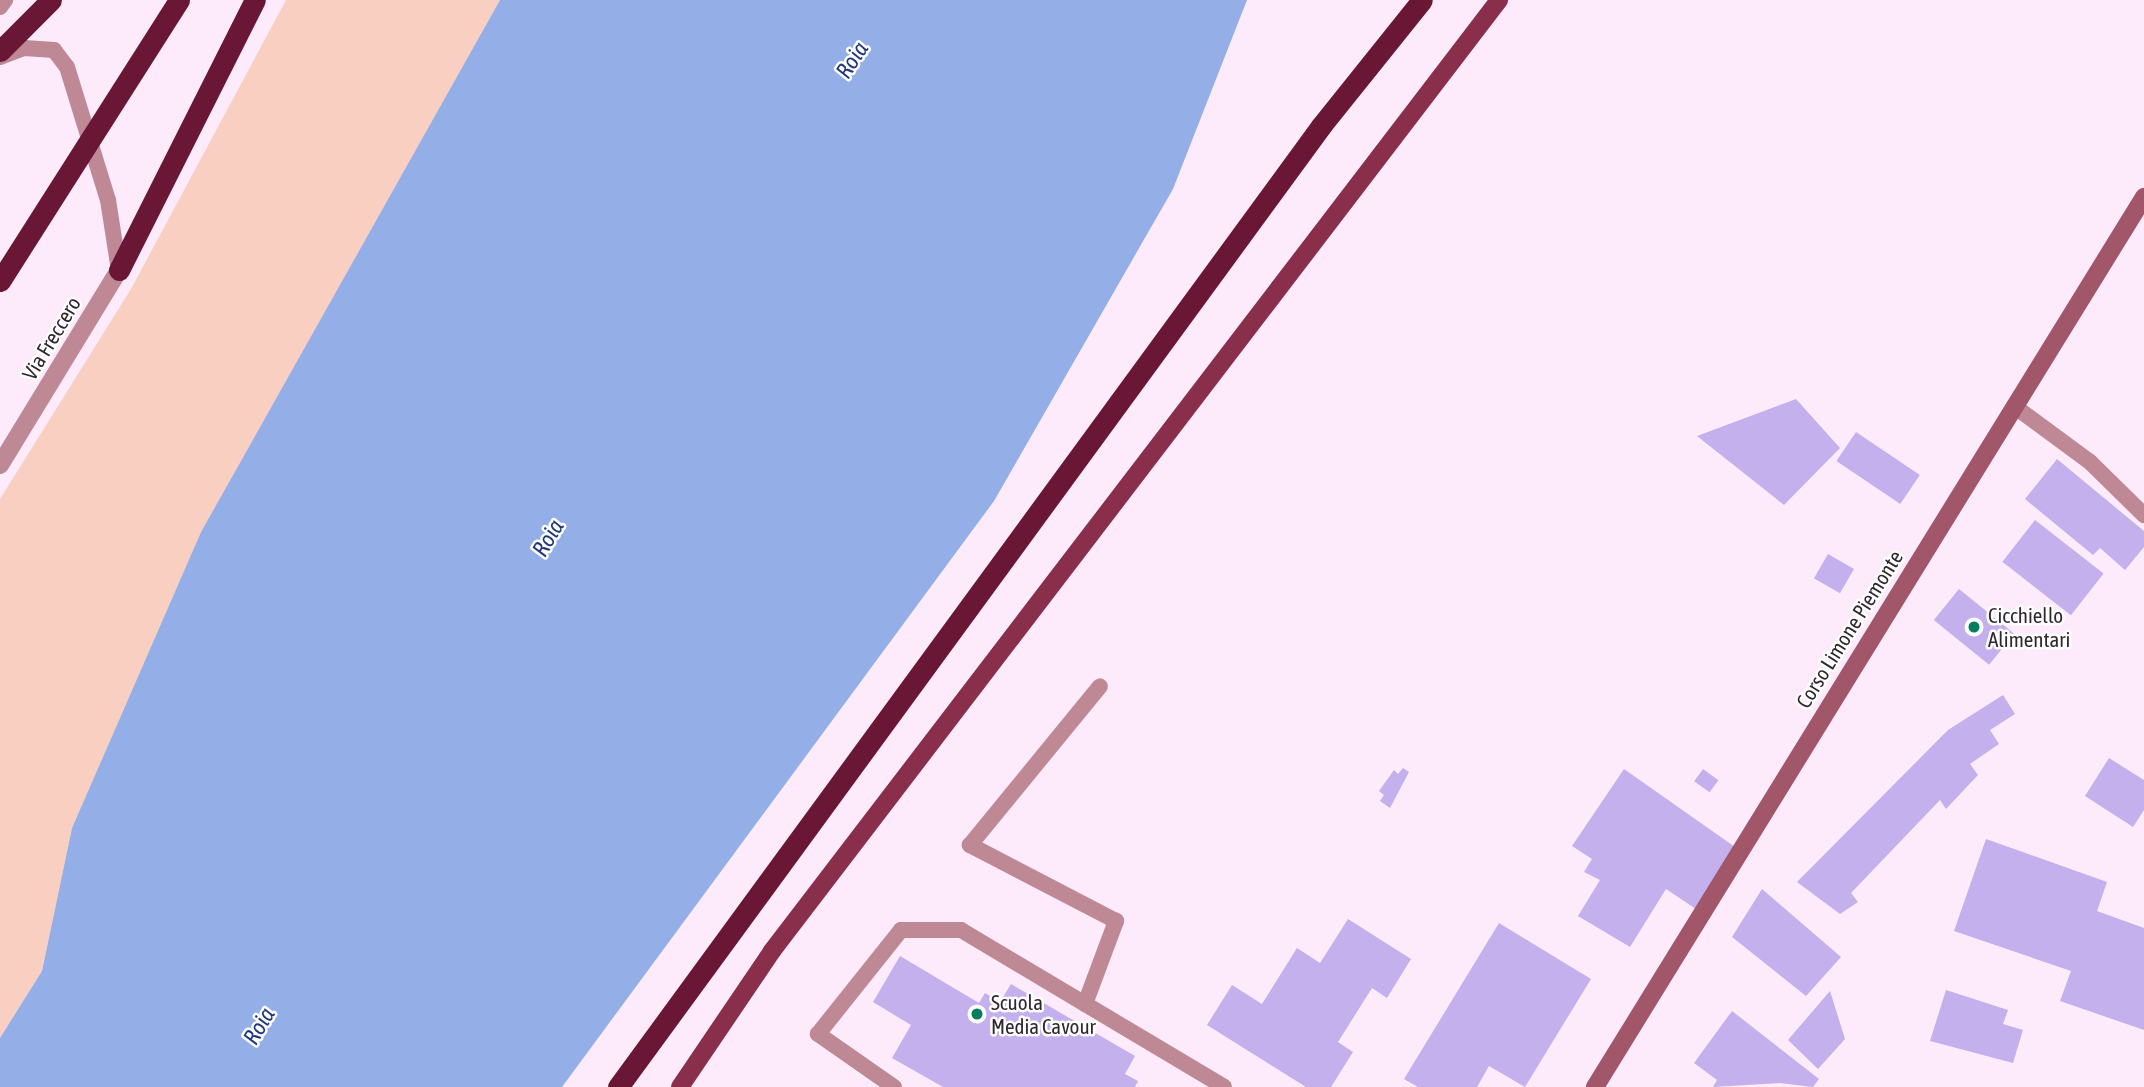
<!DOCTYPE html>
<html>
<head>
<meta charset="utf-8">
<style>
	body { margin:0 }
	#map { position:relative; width:2144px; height:1087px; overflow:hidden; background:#fdeafa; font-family:"Asap Condensed",sans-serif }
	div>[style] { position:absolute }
	.green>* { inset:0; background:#f9cfc2 }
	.water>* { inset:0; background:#94aee7 }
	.building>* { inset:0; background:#c3b0ed; transform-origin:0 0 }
	.service>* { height:16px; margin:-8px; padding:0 8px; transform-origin:8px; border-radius:8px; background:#be8995 }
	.minor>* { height:18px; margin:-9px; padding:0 9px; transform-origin:9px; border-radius:9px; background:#be8995 }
	.secondary>* { height:18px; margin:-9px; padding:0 9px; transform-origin:9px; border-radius:9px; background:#a1566a }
	.primary>* { height:18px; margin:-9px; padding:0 9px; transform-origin:9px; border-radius:9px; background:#892f4c }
	.motorway>* { height:21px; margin:-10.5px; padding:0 10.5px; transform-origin:10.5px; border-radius:10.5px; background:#6a1735 }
	.dots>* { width:19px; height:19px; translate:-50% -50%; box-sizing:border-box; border:4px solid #fefefe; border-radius:50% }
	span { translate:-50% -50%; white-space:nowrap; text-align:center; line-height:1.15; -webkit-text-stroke:5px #fefefe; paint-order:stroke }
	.street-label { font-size:21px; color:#2f272e }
	.poi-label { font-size:21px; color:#2f272e }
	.left { translate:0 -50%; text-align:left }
	.water-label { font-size:23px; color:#20387b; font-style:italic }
</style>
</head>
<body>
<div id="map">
	<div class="green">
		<i style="clip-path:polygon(286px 0,500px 0,201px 532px,72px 828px,42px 971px,0 1038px,0 499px,131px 289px)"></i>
	</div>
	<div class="water">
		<i style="clip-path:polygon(500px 0,1247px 0,1173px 189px,994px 501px,562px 1087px,0 1087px,0 1038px,42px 971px,72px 828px,201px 532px)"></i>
	</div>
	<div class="building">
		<i style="clip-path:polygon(1796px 399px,1840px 448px,1784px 505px,1697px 436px)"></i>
		<i style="left:1856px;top:432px;width:77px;height:35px;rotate:34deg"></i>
		<i style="clip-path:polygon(2057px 459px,2144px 531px,2144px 547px,2125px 570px,2100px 548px,2093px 555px,2025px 499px)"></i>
		<i style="left:2035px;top:520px;width:87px;height:53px;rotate:38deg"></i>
		<i style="left:1828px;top:554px;width:30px;height:28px;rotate:30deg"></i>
		<i style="left:1959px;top:589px;width:71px;height:40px;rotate:39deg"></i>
		<i style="clip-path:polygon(2003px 695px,2015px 714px,1990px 730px,1999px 744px,1970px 764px,1978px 775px,1946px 809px,1940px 800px,1851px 893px,1858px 902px,1840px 914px,1797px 882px,1948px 730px)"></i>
		<i style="clip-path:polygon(2109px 758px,2144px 780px,2144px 810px,2133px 827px,2085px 796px)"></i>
		<i style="clip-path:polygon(1403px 768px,1409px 772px,1390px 808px,1380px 801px,1384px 795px,1379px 791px,1394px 770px,1398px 774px)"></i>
		<i style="clip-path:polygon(1624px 769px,1735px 847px,1696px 909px,1666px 889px,1630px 947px,1578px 916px,1600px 880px,1584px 872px,1592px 859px,1572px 846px)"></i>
		<i style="left:1703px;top:769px;width:19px;height:15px;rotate:36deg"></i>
		<i style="clip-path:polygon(1986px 839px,2107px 882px,2097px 911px,2144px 928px,2144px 1030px,2060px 1001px,2071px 971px,1954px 931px)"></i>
		<i style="clip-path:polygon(1762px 889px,1841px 957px,1806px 996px,1732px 937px)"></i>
		<i style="clip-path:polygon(1348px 919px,1411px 959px,1387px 998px,1372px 988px,1338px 1042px,1353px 1052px,1331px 1087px,1306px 1087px,1207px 1025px,1232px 985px,1262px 1004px,1297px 948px,1320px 963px)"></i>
		<i style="clip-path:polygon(1499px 923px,1591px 979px,1525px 1087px,1489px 1066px,1477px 1087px,1418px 1087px,1404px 1079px)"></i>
		<i style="clip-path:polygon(900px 956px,979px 1003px,985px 993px,1000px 1002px,1011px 984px,1135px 1056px,1125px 1074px,1138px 1081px,1135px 1087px,943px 1087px,892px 1058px,911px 1025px,873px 1002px)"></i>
		<i style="clip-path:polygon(1946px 990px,2008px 1010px,2003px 1024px,2023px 1030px,2013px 1063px,1930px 1041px)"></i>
		<i style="clip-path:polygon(1830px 991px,1845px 1039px,1818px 1069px,1788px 1040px)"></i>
		<i style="clip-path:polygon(1732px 1011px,1819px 1079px,1813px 1087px,1780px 1083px,1713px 1087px,1717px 1080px,1694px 1063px)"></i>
	</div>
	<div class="service">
		<i style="left:0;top:7px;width:9px;rotate:-54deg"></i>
		<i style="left:0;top:57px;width:26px;rotate:-21deg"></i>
		<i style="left:24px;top:48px;width:30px;rotate:4deg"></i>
		<i style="left:54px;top:50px;width:21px;rotate:53deg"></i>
		<i style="left:67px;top:67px;width:139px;rotate:72.9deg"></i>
		<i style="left:108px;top:200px;width:71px;rotate:81.1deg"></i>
		<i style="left:2014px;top:406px;width:94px;rotate:36.4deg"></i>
		<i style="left:2090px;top:462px;width:76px;rotate:44.5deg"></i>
		<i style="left:1085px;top:1004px;width:89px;rotate:-69.5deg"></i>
		<i style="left:1116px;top:921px;width:165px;rotate:-152.5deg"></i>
		<i style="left:970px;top:845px;width:205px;rotate:-50.7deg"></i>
		<i style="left:894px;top:1087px;width:93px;rotate:-145.1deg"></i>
		<i style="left:818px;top:1034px;width:133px;rotate:-51.4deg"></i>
		<i style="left:901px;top:930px;width:60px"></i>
		<i style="left:961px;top:930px;width:306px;rotate:30.8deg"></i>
	</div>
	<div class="minor">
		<i style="left:0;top:465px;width:228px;rotate:-58.6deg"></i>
	</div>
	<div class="secondary">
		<i style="left:1595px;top:1087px;width:1046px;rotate:-58.33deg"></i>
	</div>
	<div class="primary">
		<i style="left:680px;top:1087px;width:164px;rotate:-55.9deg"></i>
		<i style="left:772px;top:951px;width:1197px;rotate:-52.6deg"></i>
	</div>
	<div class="motorway">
		<i style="left:0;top:51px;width:72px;rotate:-45deg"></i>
		<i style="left:119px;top:270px;width:302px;rotate:-63.3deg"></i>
		<i style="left:0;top:281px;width:333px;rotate:-57.5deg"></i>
		<i style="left:618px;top:1087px;width:1191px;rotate:-53.81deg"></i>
		<i style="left:1321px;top:126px;width:161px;rotate:-51.3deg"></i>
	</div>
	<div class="dots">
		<i style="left:1974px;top:627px;background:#007e5d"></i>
		<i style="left:977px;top:1014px;background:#007e5d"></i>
	</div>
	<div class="street-label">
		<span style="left:51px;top:338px;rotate:-59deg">Via Freccero</span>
		<span style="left:1849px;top:629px;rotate:-58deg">Corso Limone Piemonte</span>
	</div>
	<div class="poi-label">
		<span class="left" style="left:1988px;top:627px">Cicchiello<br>Alimentari</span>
		<span class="left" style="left:991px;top:1014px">Scuola<br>Media Cavour</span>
	</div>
	<div class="water-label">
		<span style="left:852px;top:60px;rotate:-57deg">Roia</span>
		<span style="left:548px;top:538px;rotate:-59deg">Roia</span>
		<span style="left:259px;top:1026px;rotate:-59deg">Roia</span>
	</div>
</div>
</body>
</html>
